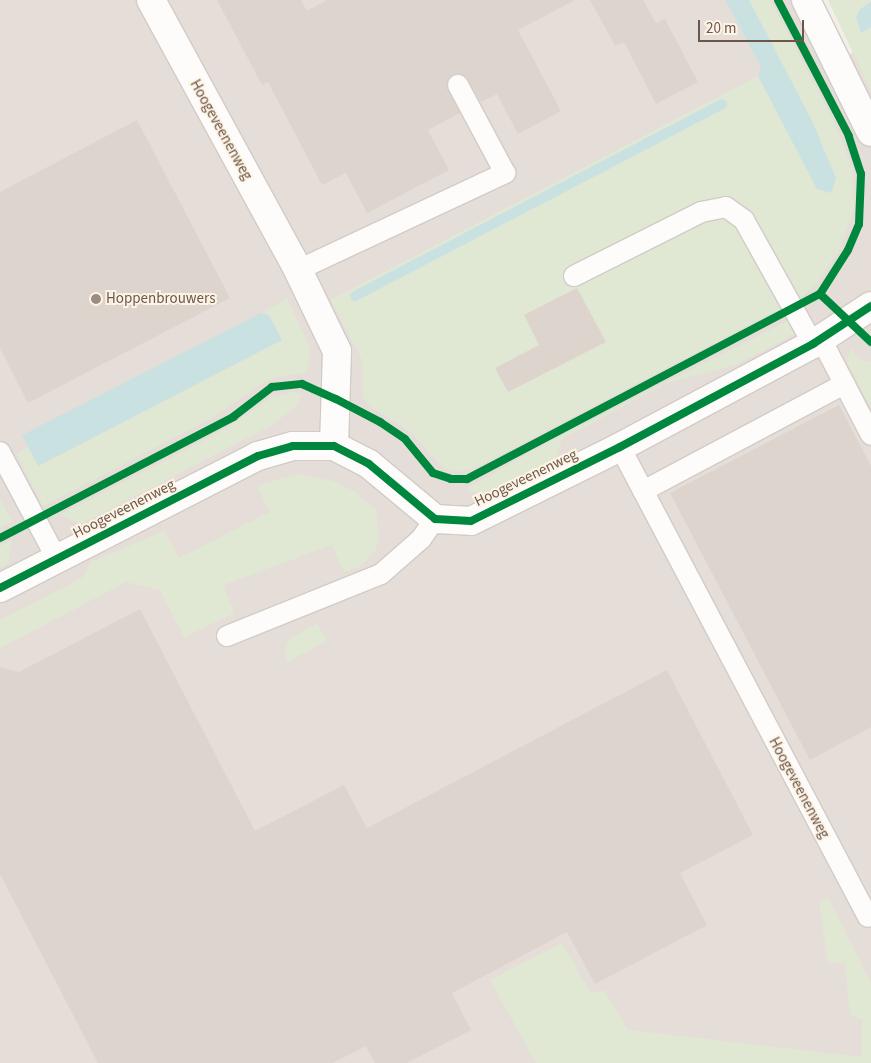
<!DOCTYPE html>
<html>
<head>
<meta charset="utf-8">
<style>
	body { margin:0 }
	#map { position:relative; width:871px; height:1063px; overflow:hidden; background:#f3eee7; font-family:"Source Sans 3",sans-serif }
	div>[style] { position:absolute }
	.industrial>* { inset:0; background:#e5ded8 }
	.green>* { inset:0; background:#e0e8d3 }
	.water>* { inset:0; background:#cae1e2 }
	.stream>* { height:10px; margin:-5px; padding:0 5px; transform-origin:5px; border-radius:5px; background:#cae1e2 }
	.building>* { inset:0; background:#dcd4cd }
	.roads { filter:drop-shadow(1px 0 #d2cbc6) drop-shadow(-1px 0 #d2cbc6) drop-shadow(0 1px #d2cbc6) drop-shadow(0 -1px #d2cbc6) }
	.service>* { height:20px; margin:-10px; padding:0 10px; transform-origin:10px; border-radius:10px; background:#fdfcfb }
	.minor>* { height:28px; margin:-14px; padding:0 14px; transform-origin:14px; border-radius:14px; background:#fdfcfb }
	.cycleway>* { height:8px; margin:-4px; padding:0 4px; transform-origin:4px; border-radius:4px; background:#00873e }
	.dots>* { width:14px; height:14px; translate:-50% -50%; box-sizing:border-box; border:2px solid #fdf4e6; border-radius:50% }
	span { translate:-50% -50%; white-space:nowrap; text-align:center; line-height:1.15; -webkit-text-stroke:4px #fdf4e6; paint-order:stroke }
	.street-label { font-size:15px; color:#6d574b }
	.poi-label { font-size:15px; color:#6d574b }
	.left { translate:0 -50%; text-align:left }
	.scale { position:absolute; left:698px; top:20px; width:106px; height:22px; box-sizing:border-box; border:2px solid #6d574b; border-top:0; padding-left:6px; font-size:15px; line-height:18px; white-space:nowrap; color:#6d574b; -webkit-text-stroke:4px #fdf4e6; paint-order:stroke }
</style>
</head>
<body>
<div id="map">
	<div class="industrial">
		<i style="clip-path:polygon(0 0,807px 0,838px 60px,871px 44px,871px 1063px,0 1063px)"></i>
	</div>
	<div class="green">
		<i style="clip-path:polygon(749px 0,770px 0,833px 120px,852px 167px,854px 208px,841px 247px,816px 284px,802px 297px,475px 468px,456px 472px,444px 469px,412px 433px,368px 405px,363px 397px,362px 360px,331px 300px,758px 76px,817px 189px,836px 178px,812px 121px)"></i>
		<i style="clip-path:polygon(828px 0,871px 0,861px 32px,871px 27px,871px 91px)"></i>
		<i style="clip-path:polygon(287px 299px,311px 349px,306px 373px,276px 377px,261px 384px,214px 417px,43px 506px,17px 454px,28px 447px,39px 466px,281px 340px,269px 315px,261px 313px)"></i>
		<i style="clip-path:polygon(793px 318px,797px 325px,794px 334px,738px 364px,667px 383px,562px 439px,555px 460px,504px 487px,485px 493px,468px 492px,467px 488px,549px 442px)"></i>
		<i style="clip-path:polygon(851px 349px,861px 360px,871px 362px,871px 407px,847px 362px)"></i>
		<i style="clip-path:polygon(292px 392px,301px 394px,298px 405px,270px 426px,81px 524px,60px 515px,224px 430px,271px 398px)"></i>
		<i style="clip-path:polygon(297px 474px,333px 481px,355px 492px,376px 510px,379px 538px,375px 551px,361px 566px,344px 572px,332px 545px,223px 585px,234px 613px,184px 637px,160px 590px,126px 582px,0 648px,0 620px,82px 578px,91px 562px,164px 531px,179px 558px,270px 512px,257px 486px)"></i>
		<i style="clip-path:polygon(0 499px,12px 522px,0 528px)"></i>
		<i style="clip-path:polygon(12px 540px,8px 563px,0 567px,0 546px)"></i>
		<i style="clip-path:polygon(317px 624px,327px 641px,287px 662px,285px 651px,289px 639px)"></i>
		<i style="clip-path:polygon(828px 898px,871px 984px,871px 1063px,536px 1063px,490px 980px,562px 943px,591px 994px,604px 990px,628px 1030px,862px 1057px,862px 1020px,850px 1015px,845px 963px,828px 963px,819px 901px)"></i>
	</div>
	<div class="water">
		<i style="clip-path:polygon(725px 0,749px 0,812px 121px,836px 178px,831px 193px,817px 189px,758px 76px,761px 67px)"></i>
		<i style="clip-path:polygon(871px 1px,871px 27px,861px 33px,856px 17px,859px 10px)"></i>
		<i style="clip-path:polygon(261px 313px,269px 315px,282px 340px,38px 466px,22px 435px)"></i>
	</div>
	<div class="stream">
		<i style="left:355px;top:296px;width:414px;rotate:-27.6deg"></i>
	</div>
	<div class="building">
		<i style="clip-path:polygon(217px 0,301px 0,307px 11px,327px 0,575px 0,518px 30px,561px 111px,518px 134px,497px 94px,481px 102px,465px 75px,453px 74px,446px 85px,460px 113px,428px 130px,449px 170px,367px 213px,346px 173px,322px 185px,268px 82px,262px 85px)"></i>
		<i style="clip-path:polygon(590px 0,643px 0,656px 23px,665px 19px,698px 82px,656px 104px,624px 42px,615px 46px)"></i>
		<i style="clip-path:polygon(137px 120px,230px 298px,28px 403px,0 348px,0 192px)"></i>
		<i style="clip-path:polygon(577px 288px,606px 342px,508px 392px,495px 368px,539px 345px,524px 315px)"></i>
		<i style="clip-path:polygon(839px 405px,871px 466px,871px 727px,810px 760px,670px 493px)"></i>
		<i style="clip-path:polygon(140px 609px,255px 831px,344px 785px,367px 828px,667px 670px,753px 835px,680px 873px,707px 925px,595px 984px,567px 932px,452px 993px,471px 1030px,407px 1063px,375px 1063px,366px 1046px,333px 1063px,98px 1063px,0 874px,0 667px,19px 672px)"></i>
	</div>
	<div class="roads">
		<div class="service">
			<i style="left:298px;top:270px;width:229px;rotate:-25.1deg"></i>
			<i style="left:505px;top:173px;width:100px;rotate:-118.1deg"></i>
			<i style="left:574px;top:276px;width:142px;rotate:-26.7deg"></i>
			<i style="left:701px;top:212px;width:25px;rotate:-11deg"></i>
			<i style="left:726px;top:207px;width:22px;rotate:36deg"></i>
			<i style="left:744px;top:220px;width:142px;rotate:60.9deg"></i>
			<i style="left:821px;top:339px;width:108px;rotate:62.5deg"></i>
			<i style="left:620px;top:447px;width:531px;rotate:62.18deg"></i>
			<i style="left:0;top:452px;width:121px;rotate:62deg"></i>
			<i style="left:643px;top:491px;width:228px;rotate:-28deg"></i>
			<i style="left:227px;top:636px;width:166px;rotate:-21.9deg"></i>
			<i style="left:381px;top:574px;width:53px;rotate:-41.2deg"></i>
			<i style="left:421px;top:539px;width:24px;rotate:-55deg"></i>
		</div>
		<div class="minor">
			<i style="left:151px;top:0;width:307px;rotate:61.4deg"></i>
			<i style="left:298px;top:270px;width:90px;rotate:64.3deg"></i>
			<i style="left:337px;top:351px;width:95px;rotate:91.8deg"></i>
			<i style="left:806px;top:0;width:147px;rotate:63.8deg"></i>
			<i style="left:0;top:588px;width:290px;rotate:-27.1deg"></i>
			<i style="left:258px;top:456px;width:36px;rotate:-16deg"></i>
			<i style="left:293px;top:446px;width:41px"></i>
			<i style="left:334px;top:446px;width:39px;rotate:27deg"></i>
			<i style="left:369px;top:464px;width:86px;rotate:39.8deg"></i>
			<i style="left:435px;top:519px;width:36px;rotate:3deg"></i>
			<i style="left:471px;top:521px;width:166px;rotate:-26.4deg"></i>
			<i style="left:620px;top:447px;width:219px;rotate:-28.1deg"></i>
			<i style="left:813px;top:344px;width:69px;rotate:-33.2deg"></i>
		</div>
	</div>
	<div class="cycleway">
		<i style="left:820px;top:294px;width:70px;rotate:43.3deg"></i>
		<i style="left:0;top:538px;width:263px;rotate:-27.4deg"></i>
		<i style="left:233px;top:417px;width:49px;rotate:-37.6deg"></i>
		<i style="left:272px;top:387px;width:30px;rotate:-6deg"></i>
		<i style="left:302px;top:384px;width:37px;rotate:24deg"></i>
		<i style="left:336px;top:399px;width:50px;rotate:27.6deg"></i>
		<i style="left:380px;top:422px;width:30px;rotate:34deg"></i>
		<i style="left:405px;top:439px;width:44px;rotate:50.5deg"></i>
		<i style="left:433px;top:473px;width:19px;rotate:18deg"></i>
		<i style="left:451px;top:479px;width:16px"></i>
		<i style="left:467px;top:479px;width:399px;rotate:-27.7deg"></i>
		<i style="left:820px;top:294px;width:52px;rotate:-57.5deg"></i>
		<i style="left:848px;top:250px;width:28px;rotate:-67deg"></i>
		<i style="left:859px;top:224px;width:50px;rotate:-87.7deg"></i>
		<i style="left:861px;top:174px;width:40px;rotate:-108deg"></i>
		<i style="left:849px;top:136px;width:153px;rotate:-117.6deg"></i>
		<i style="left:0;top:588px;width:290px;rotate:-27.1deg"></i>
		<i style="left:258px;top:456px;width:36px;rotate:-16deg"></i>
		<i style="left:293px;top:446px;width:41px"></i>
		<i style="left:334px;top:446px;width:39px;rotate:27deg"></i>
		<i style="left:369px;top:464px;width:86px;rotate:39.8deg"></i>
		<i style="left:435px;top:519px;width:36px;rotate:3deg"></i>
		<i style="left:471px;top:521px;width:166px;rotate:-26.4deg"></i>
		<i style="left:620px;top:447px;width:219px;rotate:-28.1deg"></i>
		<i style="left:813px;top:344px;width:69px;rotate:-33.2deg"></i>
	</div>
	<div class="dots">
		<i style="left:96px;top:299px;background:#9c8c82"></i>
	</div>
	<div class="street-label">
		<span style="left:221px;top:130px;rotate:61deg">Hoogeveenenweg</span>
		<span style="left:526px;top:478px;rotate:-26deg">Hoogeveenenweg</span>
		<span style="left:124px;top:509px;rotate:-27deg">Hoogeveenenweg</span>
		<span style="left:799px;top:788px;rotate:62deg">Hoogeveenenweg</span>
	</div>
	<div class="poi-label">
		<span class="left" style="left:106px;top:299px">Hoppenbrouwers</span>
	</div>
	<div class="scale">20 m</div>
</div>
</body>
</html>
